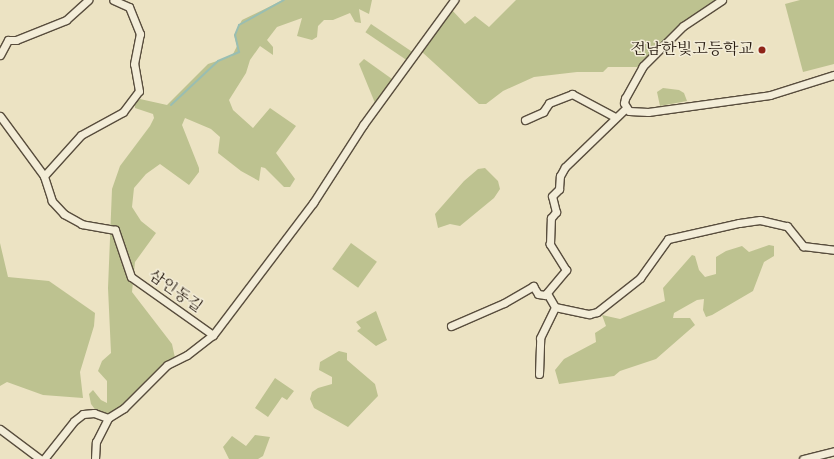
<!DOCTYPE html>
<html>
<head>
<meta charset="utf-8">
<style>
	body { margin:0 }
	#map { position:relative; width:834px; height:459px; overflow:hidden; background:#ece3c3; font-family:"Old Standard TT","Noto Serif KR",serif }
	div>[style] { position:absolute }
	.green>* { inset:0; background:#bdc290; transform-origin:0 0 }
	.stream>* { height:2px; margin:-1px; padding:0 1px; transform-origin:1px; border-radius:1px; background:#99beb2 }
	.roads { filter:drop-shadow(1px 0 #584d3d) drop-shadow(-1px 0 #584d3d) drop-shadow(0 1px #584d3d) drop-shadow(0 -1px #584d3d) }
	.street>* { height:7px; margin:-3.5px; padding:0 3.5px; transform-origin:3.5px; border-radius:3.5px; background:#f3edd8 }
	.dots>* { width:11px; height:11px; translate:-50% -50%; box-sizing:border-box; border:2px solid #f3edd8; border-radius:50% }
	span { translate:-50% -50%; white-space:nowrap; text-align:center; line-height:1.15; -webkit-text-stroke:3px #f3edd8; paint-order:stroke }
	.poi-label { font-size:16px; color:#271b10 }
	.right { translate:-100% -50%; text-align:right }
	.street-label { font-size:16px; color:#271b10 }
</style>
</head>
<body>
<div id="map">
	<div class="green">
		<i style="clip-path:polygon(283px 0,372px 0,369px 14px,359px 9px,361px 23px,355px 22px,350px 13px,333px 20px,324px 20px,318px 26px,317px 37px,312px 40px,297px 36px,302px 18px,277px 27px,267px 40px,273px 47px,273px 55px,260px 46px,250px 60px,246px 73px,229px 100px,233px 110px,253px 128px,270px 108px,296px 126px,276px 153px,295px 179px,290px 187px,284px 187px,265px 168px,261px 167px,259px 181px,241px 171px,218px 153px,220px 137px,211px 129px,185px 118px,182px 125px,199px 168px,199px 172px,189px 185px,160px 164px,146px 174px,134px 188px,132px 207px,141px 221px,156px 233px,135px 262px,132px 292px,172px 344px,175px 358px,122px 406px,106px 415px,97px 412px,91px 404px,89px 394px,93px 390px,101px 400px,107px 403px,107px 381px,98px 371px,102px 361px,111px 353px,108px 288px,112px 189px,120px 166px,150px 126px,154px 118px,153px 114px,135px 108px,135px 103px,140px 99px,167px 105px,208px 64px,232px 56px,237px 46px,234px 35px,242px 20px)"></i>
		<i style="clip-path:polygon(516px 0,719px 0,688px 20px,654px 49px,639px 67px,608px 67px,603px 72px,577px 72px,534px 77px,503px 91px,486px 104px,479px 104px,422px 52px,451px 9px,465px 24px,475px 16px,489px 27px)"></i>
		<i style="clip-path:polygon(800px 0,834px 0,834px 64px,803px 72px,785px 4px)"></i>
		<i style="left:371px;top:24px;width:50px;height:10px;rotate:34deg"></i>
		<i style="clip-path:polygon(364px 59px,392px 79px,375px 103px,359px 64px)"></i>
		<i style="clip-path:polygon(663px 88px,679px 90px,684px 93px,687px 101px,660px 106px,657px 92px)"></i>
		<i style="clip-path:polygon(485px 168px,498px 181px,500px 189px,494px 198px,460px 226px,450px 224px,438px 228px,435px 214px,464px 181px,478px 169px)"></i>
		<i style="clip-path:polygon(0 243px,8px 277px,49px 281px,95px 313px,94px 326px,80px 372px,83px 398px,43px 395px,7px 382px,0 386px)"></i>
		<i style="left:351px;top:243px;width:32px;height:32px;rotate:36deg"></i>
		<i style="clip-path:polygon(769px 245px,774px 246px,774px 256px,764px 262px,753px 291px,712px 315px,706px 317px,703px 310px,704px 299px,697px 300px,674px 313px,673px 318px,690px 318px,695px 325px,656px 359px,620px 371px,614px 376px,559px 384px,555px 370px,564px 359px,596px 342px,595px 333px,606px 326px,602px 315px,620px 319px,665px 301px,663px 288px,692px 255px,695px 256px,699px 270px,705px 277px,716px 274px,716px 257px,726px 251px,742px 246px,749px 252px)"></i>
		<i style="clip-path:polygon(376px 311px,387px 340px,376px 346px,357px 331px,361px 328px,356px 322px)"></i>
		<i style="clip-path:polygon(339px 351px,347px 353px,347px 360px,375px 384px,378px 396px,348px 427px,314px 408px,310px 399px,312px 392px,318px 388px,332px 384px,332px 377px,319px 370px,320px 362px)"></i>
		<i style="clip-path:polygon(275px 378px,294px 391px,287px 400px,282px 397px,268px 417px,255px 408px)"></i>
		<i style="clip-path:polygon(255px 435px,270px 437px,263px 456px,258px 459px,229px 459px,223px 447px,232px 436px,246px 446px)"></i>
	</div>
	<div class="stream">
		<i style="left:171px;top:105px;width:64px;rotate:-43.1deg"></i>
		<i style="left:218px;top:61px;width:23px;rotate:-23deg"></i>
		<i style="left:239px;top:52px;width:17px;rotate:-103deg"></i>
		<i style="left:235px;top:35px;width:11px;rotate:-68deg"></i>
		<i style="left:239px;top:25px;width:51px;rotate:-29.1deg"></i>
	</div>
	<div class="roads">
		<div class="street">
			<i style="left:722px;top:0;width:47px;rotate:146.3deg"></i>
			<i style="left:683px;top:26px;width:57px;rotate:135deg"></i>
			<i style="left:643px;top:66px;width:37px;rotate:119deg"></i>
			<i style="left:625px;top:98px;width:5px;rotate:101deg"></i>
			<i style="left:624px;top:103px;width:9px;rotate:58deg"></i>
			<i style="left:629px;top:111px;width:19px;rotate:3deg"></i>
			<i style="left:648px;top:112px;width:123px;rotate:-7.9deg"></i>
			<i style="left:770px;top:95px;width:67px;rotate:-17.4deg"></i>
			<i style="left:0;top:55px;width:17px;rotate:-62deg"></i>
			<i style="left:8px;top:40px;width:8px"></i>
			<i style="left:16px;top:40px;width:54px;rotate:-21.8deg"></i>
			<i style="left:66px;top:20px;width:30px;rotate:-42deg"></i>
			<i style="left:0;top:116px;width:74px;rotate:53.7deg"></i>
			<i style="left:525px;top:120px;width:20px;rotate:-24deg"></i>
			<i style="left:543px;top:112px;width:11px;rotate:-56deg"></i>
			<i style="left:549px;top:103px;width:25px;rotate:-21deg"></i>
			<i style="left:572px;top:94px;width:49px;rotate:28.1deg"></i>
			<i style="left:555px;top:307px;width:35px;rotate:12deg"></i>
			<i style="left:589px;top:314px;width:8px;rotate:-14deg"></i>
			<i style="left:597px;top:312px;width:55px;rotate:-38.3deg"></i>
			<i style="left:640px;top:278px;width:48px;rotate:-54.3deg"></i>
			<i style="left:668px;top:239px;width:73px;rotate:-12.7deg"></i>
			<i style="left:739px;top:223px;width:21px;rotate:-8deg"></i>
			<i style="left:760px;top:220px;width:28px;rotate:13deg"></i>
			<i style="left:787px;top:226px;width:26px;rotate:51deg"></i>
			<i style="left:803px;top:246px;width:31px;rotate:7deg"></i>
			<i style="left:451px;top:326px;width:58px;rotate:-23.5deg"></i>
			<i style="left:504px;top:303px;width:34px;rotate:-30deg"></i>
			<i style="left:533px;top:286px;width:9px;rotate:58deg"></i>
			<i style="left:538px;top:294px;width:7px;rotate:8deg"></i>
			<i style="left:545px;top:295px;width:33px;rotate:-50deg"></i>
			<i style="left:566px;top:270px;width:31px;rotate:-122deg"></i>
			<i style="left:550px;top:244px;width:26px;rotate:-88deg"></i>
			<i style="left:551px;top:218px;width:8px;rotate:-50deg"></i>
			<i style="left:556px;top:212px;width:16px;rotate:-104deg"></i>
			<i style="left:552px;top:196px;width:10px;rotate:-45deg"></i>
			<i style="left:559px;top:189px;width:13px;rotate:-86deg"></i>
			<i style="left:560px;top:176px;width:10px;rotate:-61deg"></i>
			<i style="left:565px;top:167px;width:85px;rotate:-44deg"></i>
			<i style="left:213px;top:335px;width:166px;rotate:-52.9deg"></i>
			<i style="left:313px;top:203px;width:93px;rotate:-57.3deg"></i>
			<i style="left:363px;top:125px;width:155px;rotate:-53.9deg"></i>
			<i style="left:539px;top:374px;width:36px;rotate:-88deg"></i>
			<i style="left:540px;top:338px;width:34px;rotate:-64deg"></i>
			<i style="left:555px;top:307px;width:16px;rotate:-120deg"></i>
			<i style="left:0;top:429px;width:50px;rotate:36.9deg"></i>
			<i style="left:44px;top:459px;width:48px;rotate:-51.7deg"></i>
			<i style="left:74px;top:421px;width:11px;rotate:-38deg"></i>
			<i style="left:83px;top:414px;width:11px;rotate:-5deg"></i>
			<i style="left:94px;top:413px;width:15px;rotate:20deg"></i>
			<i style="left:95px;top:459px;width:17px;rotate:-87deg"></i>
			<i style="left:96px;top:442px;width:27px;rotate:-63deg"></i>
			<i style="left:108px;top:418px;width:19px;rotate:-32deg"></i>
			<i style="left:124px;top:408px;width:61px;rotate:-45deg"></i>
			<i style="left:167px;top:365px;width:22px;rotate:-27deg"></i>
			<i style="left:187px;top:355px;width:33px;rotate:-38deg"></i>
			<i style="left:213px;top:335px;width:100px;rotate:-144.7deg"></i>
			<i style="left:131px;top:277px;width:50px;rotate:-108.8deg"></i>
			<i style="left:115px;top:230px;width:34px;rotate:-170deg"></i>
			<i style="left:82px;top:224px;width:21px;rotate:-151deg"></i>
			<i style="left:64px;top:214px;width:18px;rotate:-133deg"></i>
			<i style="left:52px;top:201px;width:26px;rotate:-108deg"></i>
			<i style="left:44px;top:176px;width:55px;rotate:-47.9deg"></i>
			<i style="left:81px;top:135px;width:48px;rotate:-28.7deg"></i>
			<i style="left:123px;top:112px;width:26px;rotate:-53deg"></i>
			<i style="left:139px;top:91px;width:27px;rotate:-100deg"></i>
			<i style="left:134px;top:64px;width:31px;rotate:-79deg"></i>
			<i style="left:140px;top:34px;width:29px;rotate:-112deg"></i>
			<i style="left:129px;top:7px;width:17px;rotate:-156deg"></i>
			<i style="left:803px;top:459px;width:32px;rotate:-14deg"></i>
		</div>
	</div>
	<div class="dots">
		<i style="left:762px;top:50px;background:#8f2418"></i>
	</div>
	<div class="poi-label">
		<span class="right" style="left:754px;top:50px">전남한빛고등학교</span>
	</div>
	<div class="street-label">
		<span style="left:175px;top:292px;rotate:35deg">삼인동길</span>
	</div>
</div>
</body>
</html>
